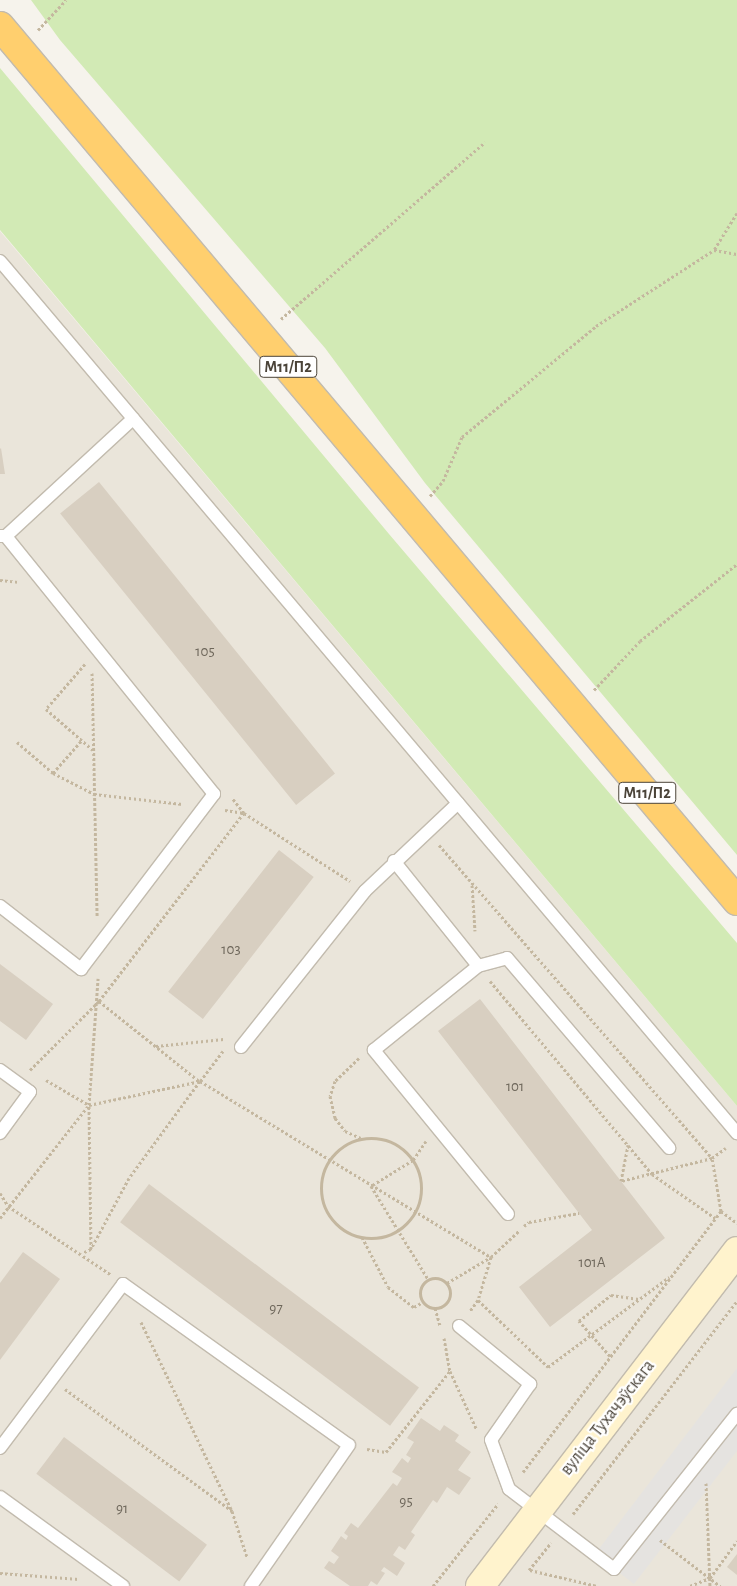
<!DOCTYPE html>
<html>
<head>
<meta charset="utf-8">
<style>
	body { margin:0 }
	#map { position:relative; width:737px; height:1586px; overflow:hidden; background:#f6f3ec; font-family:"Alegreya Sans",sans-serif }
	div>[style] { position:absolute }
	.residential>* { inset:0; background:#eae5da }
	.green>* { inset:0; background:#d2eab5 }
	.parking>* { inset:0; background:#e5e3e0 }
	.building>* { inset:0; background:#d8cfc1; transform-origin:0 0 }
	.path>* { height:3px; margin-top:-1.5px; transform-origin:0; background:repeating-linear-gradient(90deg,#c4b79f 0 2.5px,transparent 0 5px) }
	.path>.ring { margin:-1.5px; padding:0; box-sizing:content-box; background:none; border:3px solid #c4b79f; border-radius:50% }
	.roads { filter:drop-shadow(1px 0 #c2bbae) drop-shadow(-1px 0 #c2bbae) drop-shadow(0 1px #c2bbae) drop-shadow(0 -1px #c2bbae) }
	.lane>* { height:12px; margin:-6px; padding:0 6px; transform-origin:6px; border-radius:6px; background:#fff }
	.secondary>* { height:28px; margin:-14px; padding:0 14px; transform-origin:14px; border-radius:14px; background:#fff3cd }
	.highway>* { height:28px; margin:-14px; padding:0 14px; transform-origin:14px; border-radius:14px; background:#ffcf6e }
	span { translate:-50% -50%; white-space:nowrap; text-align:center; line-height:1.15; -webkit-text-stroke:4.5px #fff; paint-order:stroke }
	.number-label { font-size:15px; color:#6e675b }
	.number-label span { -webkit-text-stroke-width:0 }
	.shield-label span { padding:1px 4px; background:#fff; border:1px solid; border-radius:4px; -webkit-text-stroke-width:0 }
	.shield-label { font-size:16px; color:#4b4439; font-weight:700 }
	.street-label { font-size:18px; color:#4b4439 }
</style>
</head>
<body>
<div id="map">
	<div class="residential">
		<i style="clip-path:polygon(0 231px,737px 1106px,737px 1586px,0 1586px)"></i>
	</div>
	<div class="green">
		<i style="clip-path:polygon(31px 0,737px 0,737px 855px,425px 483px,325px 348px,60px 40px)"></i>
		<i style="clip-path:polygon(0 68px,389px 534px,737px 943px,737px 1106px,0 230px)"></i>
	</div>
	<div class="parking">
		<i style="clip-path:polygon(737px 1368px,737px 1451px,634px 1584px,595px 1554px)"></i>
	</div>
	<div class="building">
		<i style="clip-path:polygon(1px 448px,5px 474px,0 474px,0 449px)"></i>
		<i style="left:99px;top:482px;width:375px;height:50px;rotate:51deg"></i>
		<i style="left:279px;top:850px;width:44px;height:180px;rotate:38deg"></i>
		<i style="clip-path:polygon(0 964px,53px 1004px,26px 1040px,0 1021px)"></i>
		<i style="clip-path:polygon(480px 999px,665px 1238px,550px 1327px,519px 1287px,592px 1230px,438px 1031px)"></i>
		<i style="left:149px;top:1184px;width:338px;height:48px;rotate:37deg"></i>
		<i style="clip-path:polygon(23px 1252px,60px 1279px,0 1360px,0 1283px)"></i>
		<i style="clip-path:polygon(421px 1418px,440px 1431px,444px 1425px,459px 1435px,455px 1441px,471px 1452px,458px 1470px,471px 1478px,459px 1495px,447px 1487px,437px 1503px,433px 1500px,411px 1532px,415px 1535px,405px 1550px,399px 1546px,393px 1555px,405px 1563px,397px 1576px,384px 1567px,381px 1571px,385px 1573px,377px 1585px,371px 1581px,368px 1586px,350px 1586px,324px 1568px,329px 1561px,334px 1564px,339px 1557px,331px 1551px,341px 1536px,346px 1540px,348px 1536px,344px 1533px,351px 1523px,358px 1528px,393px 1483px,397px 1486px,402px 1478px,392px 1472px,402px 1458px,408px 1463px,411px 1458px,406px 1455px,414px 1442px,407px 1438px)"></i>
		<i style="left:64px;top:1437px;width:179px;height:46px;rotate:37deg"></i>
		<i style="clip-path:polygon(737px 1554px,737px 1575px,727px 1567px)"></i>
	</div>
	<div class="path">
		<i style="left:38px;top:30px;width:41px;rotate:-47deg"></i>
		<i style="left:737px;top:213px;width:44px;rotate:121.9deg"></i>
		<i style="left:714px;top:250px;width:23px;rotate:10deg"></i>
		<i style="left:281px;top:319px;width:270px;rotate:-40.9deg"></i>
		<i style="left:430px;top:496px;width:20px;rotate:-49deg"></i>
		<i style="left:443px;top:481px;width:48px;rotate:-66.6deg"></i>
		<i style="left:462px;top:437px;width:174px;rotate:-39.6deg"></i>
		<i style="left:596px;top:326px;width:140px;rotate:-32.8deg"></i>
		<i style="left:0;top:580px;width:18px;rotate:6deg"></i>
		<i style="left:85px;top:664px;width:60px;rotate:130.9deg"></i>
		<i style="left:46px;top:709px;width:62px;rotate:41.1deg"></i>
		<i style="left:92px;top:673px;width:243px;rotate:88.8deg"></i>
		<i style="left:594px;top:690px;width:67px;rotate:-46.8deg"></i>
		<i style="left:640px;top:641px;width:124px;rotate:-38.4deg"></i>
		<i style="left:17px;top:742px;width:48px;rotate:40.7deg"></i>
		<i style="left:53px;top:773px;width:46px;rotate:27.1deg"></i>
		<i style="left:94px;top:794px;width:89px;rotate:6.5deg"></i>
		<i style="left:53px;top:773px;width:44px;rotate:-48.7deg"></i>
		<i style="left:225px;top:810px;width:19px;rotate:9deg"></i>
		<i style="left:244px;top:813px;width:18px;rotate:-128deg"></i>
		<i style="left:439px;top:845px;width:415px;rotate:48.9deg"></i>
		<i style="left:712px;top:1158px;width:94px;rotate:165.8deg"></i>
		<i style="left:621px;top:1181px;width:37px;rotate:-79deg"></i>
		<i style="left:472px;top:885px;width:46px;rotate:86.3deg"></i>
		<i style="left:490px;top:981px;width:252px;rotate:50deg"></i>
		<i style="left:652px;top:1174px;width:77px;rotate:34.9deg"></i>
		<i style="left:99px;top:1001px;width:128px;rotate:38.7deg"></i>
		<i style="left:156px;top:1046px;width:68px;rotate:-5.9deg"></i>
		<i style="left:223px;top:1051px;width:38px;rotate:127deg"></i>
		<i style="left:200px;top:1081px;width:340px;rotate:31.2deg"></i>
		<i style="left:491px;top:1257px;width:45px;rotate:106.8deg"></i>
		<i style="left:478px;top:1300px;width:14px;rotate:126deg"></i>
		<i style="left:359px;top:1058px;width:33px;rotate:136deg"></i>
		<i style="left:335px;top:1081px;width:16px;rotate:108deg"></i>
		<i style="left:330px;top:1096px;width:23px;rotate:77deg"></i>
		<i style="left:335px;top:1118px;width:16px;rotate:52deg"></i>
		<i style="left:345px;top:1131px;width:17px;rotate:24deg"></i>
		<i style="left:30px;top:1070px;width:98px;rotate:-45deg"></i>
		<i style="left:99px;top:1001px;width:237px;rotate:-52.4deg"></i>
		<i style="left:244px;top:813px;width:126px;rotate:32.7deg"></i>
		<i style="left:46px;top:1080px;width:50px;rotate:30.2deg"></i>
		<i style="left:89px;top:1105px;width:114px;rotate:-12.2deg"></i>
		<i style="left:200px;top:1081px;width:120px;rotate:126.2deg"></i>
		<i style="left:129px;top:1178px;width:81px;rotate:118.2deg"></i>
		<i style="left:91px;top:1249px;width:10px;rotate:156deg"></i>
		<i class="ring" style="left:321px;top:1138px;width:97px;height:97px"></i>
		<i style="left:426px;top:1141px;width:23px;rotate:124deg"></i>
		<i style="left:413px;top:1160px;width:49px;rotate:148.2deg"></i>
		<i style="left:371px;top:1186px;width:109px;rotate:58.5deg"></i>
		<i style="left:0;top:1193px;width:15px;rotate:58deg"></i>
		<i style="left:8px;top:1206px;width:123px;rotate:33.7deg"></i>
		<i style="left:721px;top:1211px;width:20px;rotate:37deg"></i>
		<i style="left:0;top:1218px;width:142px;rotate:-51.8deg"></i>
		<i style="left:524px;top:1226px;width:6px;rotate:-39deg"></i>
		<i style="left:529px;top:1222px;width:51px;rotate:-10.2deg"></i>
		<i style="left:362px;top:1237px;width:56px;rotate:62.5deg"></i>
		<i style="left:388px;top:1287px;width:33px;rotate:38deg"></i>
		<i style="left:414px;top:1307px;width:10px;rotate:-29deg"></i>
		<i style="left:91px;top:1249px;width:144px;rotate:-90.8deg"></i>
		<i style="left:89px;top:1105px;width:127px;rotate:-85.9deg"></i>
		<i class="ring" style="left:420px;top:1278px;width:27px;height:27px"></i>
		<i style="left:447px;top:1283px;width:51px;rotate:-30.6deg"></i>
		<i style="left:491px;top:1257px;width:40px;rotate:-43deg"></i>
		<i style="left:478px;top:1300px;width:97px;rotate:43.7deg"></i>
		<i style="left:548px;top:1367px;width:151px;rotate:-36.6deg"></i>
		<i style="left:435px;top:1308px;width:18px;rotate:74deg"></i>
		<i style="left:141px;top:1322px;width:210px;rotate:64.3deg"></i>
		<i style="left:232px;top:1511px;width:48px;rotate:71.9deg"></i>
		<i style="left:444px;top:1338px;width:34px;rotate:80deg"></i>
		<i style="left:450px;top:1371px;width:63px;rotate:65.5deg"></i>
		<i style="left:610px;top:1356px;width:47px;rotate:-131.5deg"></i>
		<i style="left:579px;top:1321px;width:41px;rotate:-39.1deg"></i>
		<i style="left:611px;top:1295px;width:28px;rotate:8deg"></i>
		<i style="left:65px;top:1389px;width:207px;rotate:36.1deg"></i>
		<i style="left:367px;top:1449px;width:19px;rotate:9deg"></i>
		<i style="left:386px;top:1452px;width:103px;rotate:-51.7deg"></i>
		<i style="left:523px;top:1472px;width:328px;rotate:-52.8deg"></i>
		<i style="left:721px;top:1211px;width:54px;rotate:-99.6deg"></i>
		<i style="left:712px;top:1158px;width:17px;rotate:-36deg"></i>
		<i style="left:706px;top:1483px;width:103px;rotate:87.8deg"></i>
		<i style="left:573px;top:1514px;width:269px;rotate:-52.4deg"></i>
		<i style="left:660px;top:1540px;width:76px;rotate:37.5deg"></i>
		<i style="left:529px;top:1570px;width:35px;rotate:-51deg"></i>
		<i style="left:530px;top:1570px;width:69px;rotate:13.4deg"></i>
		<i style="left:0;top:1573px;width:79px;rotate:4.3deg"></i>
		<i style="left:433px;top:1586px;width:105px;rotate:-51.6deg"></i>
		<i style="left:690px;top:1586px;width:22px;rotate:-22deg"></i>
		<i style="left:710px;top:1578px;width:46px;rotate:-53.9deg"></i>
	</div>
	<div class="roads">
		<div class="lane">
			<i style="left:0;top:261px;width:1142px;rotate:49.8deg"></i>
			<i style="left:0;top:536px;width:6px"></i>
			<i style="left:6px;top:536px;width:173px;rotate:-42.7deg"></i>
			<i style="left:394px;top:861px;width:134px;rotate:51.3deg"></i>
			<i style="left:0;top:906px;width:103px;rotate:37.9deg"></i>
			<i style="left:81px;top:969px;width:220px;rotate:-52.8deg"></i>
			<i style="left:214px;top:794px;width:331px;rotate:-128.9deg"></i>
			<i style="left:241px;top:1047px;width:199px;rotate:-51.5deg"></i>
			<i style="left:365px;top:891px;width:128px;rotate:-43.4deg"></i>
			<i style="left:0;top:1070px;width:37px;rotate:36deg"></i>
			<i style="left:30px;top:1092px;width:51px;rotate:126.2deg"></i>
			<i style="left:508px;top:1214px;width:212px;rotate:-129.3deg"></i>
			<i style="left:374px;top:1050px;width:134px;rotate:-38.9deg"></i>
			<i style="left:478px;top:966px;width:30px;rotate:-15deg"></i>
			<i style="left:507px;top:958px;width:250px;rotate:49.5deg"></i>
			<i style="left:459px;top:1326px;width:92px;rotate:39.2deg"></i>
			<i style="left:530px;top:1384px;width:68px;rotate:124.9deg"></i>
			<i style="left:491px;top:1440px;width:52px;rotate:69.8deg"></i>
			<i style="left:509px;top:1489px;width:132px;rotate:37.3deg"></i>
			<i style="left:614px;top:1569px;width:198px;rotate:-51.6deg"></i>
			<i style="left:0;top:1448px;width:205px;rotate:-53.1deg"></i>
			<i style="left:123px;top:1284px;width:277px;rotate:35.5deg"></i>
			<i style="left:349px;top:1445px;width:172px;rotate:124.8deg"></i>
			<i style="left:0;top:1497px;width:152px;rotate:35.9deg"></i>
		</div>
		<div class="secondary">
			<i style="left:480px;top:1586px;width:422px;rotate:-52.5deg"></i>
		</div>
		<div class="highway">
			<i style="left:0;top:26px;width:1144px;rotate:49.89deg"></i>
		</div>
	</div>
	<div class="number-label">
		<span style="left:205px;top:652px">105</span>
		<span style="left:231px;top:950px">103</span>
		<span style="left:515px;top:1087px">101</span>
		<span style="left:592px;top:1263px">101А</span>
		<span style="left:276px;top:1309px">97</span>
		<span style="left:406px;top:1502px">95</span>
		<span style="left:122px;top:1509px">91</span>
	</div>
	<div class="shield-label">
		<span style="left:288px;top:367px">М11/П2</span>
		<span style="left:647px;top:793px">М11/П2</span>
	</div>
	<div class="street-label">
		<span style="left:608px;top:1418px;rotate:-52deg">вуліца Тухачэўскага</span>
	</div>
</div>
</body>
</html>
